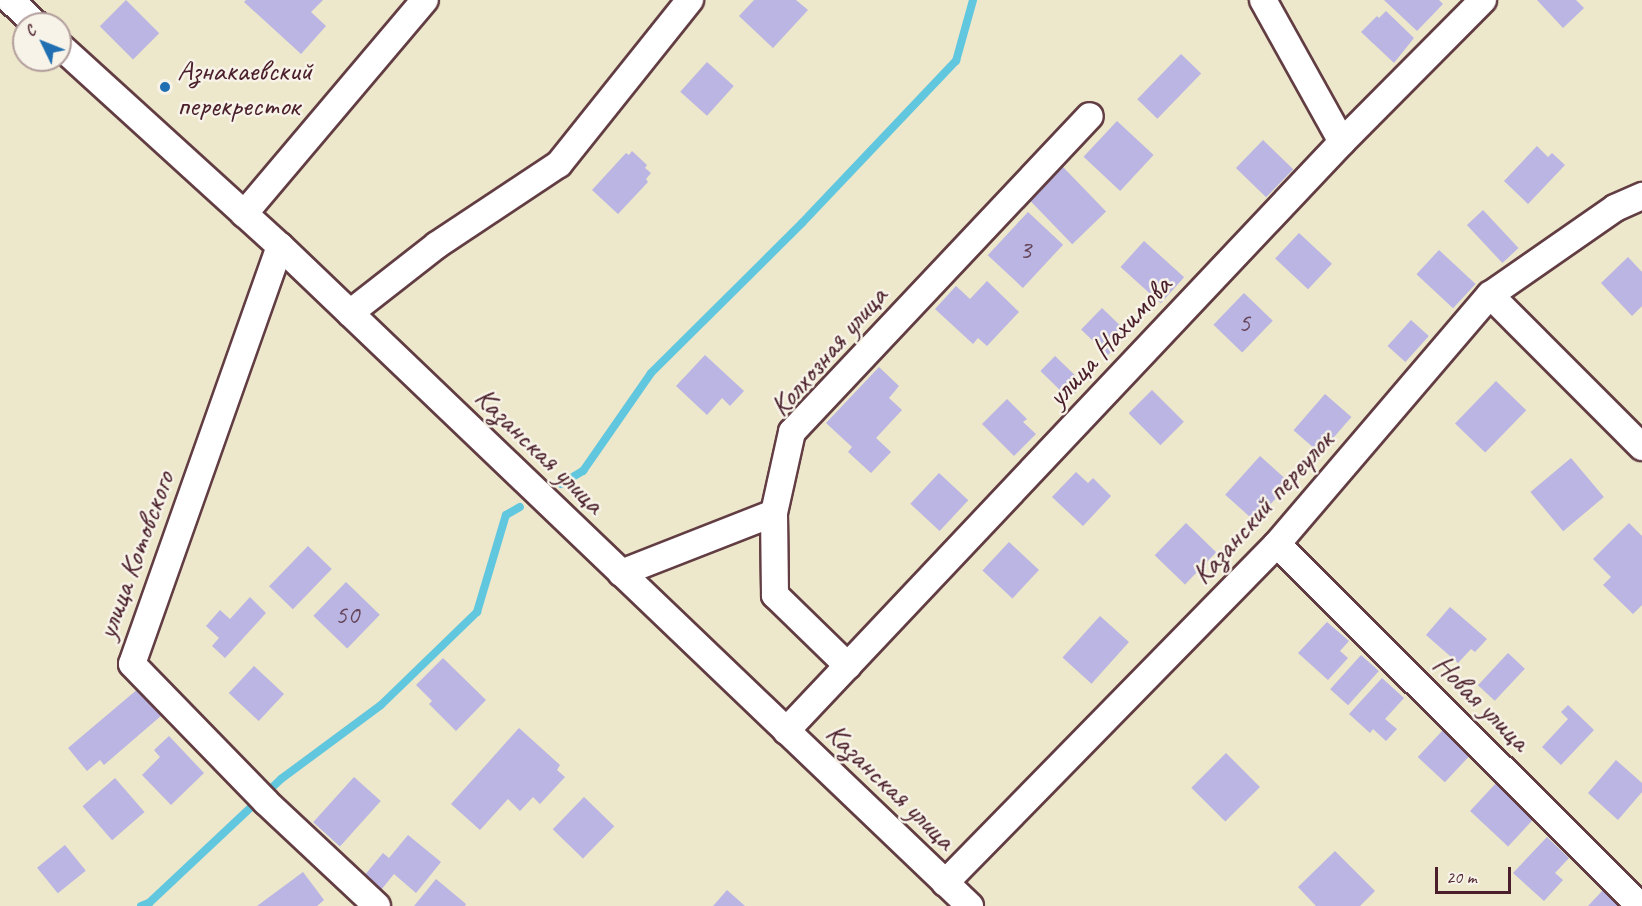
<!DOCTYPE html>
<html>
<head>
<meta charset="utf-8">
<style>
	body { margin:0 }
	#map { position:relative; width:1642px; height:906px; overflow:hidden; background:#ede7cb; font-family:Caveat,sans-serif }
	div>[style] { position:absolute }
	.stream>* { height:8px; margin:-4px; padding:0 4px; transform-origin:4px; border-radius:4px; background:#61c7de }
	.building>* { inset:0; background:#bab5e2; transform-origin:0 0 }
	.roads { filter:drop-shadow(2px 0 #623d43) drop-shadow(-2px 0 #623d43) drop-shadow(0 2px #623d43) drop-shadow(0 -2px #623d43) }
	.minor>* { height:26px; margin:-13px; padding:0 13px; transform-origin:13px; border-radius:13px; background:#fff }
	.dots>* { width:16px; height:16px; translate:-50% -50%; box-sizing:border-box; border:3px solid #f7f3e8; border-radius:50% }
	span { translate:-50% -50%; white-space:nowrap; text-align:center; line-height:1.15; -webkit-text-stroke:5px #f7f3e8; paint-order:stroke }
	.number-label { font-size:27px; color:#664459 }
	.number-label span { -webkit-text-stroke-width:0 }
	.poi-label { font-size:30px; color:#4a1f2b }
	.left { translate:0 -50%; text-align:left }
	.street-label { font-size:30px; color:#4a1f2b }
	.north { position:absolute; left:12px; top:12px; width:60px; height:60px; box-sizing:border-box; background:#f7f3e8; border:2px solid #b29e9c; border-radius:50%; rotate:313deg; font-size:16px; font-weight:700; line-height:24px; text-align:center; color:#4a1f2b }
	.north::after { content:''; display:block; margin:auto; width:21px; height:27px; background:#1f6fb2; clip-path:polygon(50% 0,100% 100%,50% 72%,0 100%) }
	.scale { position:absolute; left:1435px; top:867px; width:76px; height:27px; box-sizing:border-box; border:3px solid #4a1f2b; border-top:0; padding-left:8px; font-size:18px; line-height:21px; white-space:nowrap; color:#4a1f2b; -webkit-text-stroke:4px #f7f3e8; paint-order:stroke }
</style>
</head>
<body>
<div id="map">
	<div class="stream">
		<i style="left:561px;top:484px;width:26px;rotate:-31deg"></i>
		<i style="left:583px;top:471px;width:119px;rotate:-55.2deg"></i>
		<i style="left:651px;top:373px;width:213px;rotate:-44.8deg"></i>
		<i style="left:802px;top:223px;width:224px;rotate:-46.5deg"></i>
		<i style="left:956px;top:61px;width:63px;rotate:-74.4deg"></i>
		<i style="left:141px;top:906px;width:9px;rotate:-21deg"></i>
		<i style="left:149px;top:903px;width:181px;rotate:-43.2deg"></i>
		<i style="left:281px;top:779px;width:124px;rotate:-36.5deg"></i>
		<i style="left:381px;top:705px;width:134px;rotate:-44.1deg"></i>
		<i style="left:477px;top:612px;width:101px;rotate:-73.4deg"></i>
		<i style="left:506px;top:515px;width:16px;rotate:-30deg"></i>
	</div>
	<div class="building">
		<i style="left:126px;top:0;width:47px;height:37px;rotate:45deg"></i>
		<i style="clip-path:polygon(246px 0,323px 0,311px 12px,326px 26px,301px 54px,244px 2px)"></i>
		<i style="clip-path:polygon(754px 0,796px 0,808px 10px,773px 48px,739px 16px)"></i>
		<i style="clip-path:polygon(1384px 0,1439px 0,1443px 4px,1417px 31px)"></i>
		<i style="clip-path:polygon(1537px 0,1576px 0,1584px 8px,1563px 28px)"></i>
		<i style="clip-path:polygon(1386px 11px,1414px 38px,1394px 63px,1361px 32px,1377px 16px,1379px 18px)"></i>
		<i style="left:1181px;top:54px;width:28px;height:63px;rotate:44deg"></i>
		<i style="left:707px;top:62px;width:36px;height:40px;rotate:42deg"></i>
		<i style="left:1117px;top:121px;width:50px;height:49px;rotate:43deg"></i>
		<i style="left:1263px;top:140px;width:42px;height:39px;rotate:44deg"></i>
		<i style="clip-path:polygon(1537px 146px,1548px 157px,1552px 153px,1565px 165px,1528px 204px,1504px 181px)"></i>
		<i style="clip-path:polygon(632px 151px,647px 165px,645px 168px,651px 173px,646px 179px,648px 182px,618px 214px,592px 190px,626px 153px,629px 155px)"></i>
		<i style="left:1063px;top:167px;width:62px;height:47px;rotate:46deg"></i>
		<i style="left:1483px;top:210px;width:52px;height:22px;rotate:47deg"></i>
		<i style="left:1028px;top:212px;width:48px;height:59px;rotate:43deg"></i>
		<i style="left:1299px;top:233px;width:45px;height:35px;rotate:43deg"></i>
		<i style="left:1144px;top:241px;width:54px;height:35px;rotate:42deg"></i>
		<i style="left:1439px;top:250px;width:50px;height:33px;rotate:43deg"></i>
		<i style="clip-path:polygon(1628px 257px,1642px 272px,1642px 306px,1632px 316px,1601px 283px)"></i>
		<i style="clip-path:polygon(987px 281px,1019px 312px,987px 346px,978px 338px,973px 344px,935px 309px,956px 286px,970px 299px)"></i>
		<i style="left:1244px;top:293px;width:40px;height:44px;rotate:44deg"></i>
		<i style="left:1102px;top:308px;width:37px;height:30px;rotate:44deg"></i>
		<i style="left:1411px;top:320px;width:24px;height:35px;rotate:42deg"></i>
		<i style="clip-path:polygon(705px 355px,744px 391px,730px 406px,722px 398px,707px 415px,676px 386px)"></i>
		<i style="left:1055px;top:356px;width:40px;height:21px;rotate:44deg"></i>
		<i style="clip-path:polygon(879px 367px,899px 386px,889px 398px,902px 410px,876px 438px,891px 452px,871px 473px,848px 452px,852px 447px,826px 423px)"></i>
		<i style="left:1496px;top:381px;width:42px;height:59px;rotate:44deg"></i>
		<i style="left:1152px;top:390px;width:45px;height:33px;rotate:45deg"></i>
		<i style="left:1325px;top:394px;width:35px;height:48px;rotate:41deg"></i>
		<i style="clip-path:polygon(1007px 399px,1027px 419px,1023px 422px,1036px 434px,1014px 456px,982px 424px)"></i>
		<i style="left:1260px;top:456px;width:40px;height:52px;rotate:42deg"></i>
		<i style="left:1571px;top:458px;width:51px;height:53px;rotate:50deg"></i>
		<i style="clip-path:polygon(1076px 472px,1088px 483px,1093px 478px,1111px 496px,1083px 526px,1052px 497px)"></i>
		<i style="left:939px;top:473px;width:40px;height:42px;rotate:43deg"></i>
		<i style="left:1186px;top:523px;width:42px;height:45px;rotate:44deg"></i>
		<i style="clip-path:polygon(1629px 523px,1642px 536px,1642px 605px,1633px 614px,1603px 585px,1611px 577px,1593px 559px)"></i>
		<i style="left:1009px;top:542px;width:41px;height:39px;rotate:43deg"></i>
		<i style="left:308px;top:546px;width:33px;height:56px;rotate:44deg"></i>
		<i style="left:346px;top:582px;width:47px;height:47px;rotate:44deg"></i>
		<i style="clip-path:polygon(250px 597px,266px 613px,225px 658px,212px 646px,219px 638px,206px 626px,220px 610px,230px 619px)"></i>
		<i style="clip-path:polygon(1450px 607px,1487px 639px,1475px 652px,1471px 649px,1458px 663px,1426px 635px)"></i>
		<i style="left:1100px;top:616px;width:39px;height:56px;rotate:42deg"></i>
		<i style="clip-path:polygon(1327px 622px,1349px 641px,1340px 651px,1348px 658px,1328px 680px,1298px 653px)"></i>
		<i style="left:1508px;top:653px;width:23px;height:44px;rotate:43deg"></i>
		<i style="left:1361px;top:655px;width:24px;height:46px;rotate:42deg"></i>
		<i style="clip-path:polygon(443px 658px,486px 700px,456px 731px,429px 704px,432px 701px,416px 685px)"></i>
		<i style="left:254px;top:666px;width:41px;height:37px;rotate:43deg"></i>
		<i style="clip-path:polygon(1382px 678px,1404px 698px,1385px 719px,1397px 729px,1386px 741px,1373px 729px,1370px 733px,1349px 714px)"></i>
		<i style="clip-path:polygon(139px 688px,162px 715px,104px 765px,100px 760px,87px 771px,68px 748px)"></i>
		<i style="clip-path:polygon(1568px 705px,1594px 730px,1561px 765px,1542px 747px,1568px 719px,1561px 712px)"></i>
		<i style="clip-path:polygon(519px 728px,560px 765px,557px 770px,565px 777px,540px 804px,533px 797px,520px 811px,508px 799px,480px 830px,451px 804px)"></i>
		<i style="left:1443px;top:730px;width:37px;height:37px;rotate:43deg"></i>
		<i style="clip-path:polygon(169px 736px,204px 773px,171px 805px,142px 775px,160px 757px,154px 750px)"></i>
		<i style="left:1226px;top:753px;width:48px;height:49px;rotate:45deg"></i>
		<i style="clip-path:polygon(1616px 760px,1642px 783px,1642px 792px,1618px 820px,1588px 793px)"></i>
		<i style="left:354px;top:777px;width:36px;height:61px;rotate:42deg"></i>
		<i style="left:115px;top:778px;width:45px;height:43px;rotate:49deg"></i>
		<i style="left:1498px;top:781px;width:52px;height:41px;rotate:43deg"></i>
		<i style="left:584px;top:797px;width:42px;height:45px;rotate:44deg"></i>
		<i style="clip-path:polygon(408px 835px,441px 862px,416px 893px,394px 874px,381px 890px,364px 876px,383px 853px,389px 858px)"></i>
		<i style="clip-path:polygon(1547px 837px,1569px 858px,1555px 873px,1563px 880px,1544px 901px,1513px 873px)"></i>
		<i style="left:65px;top:845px;width:33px;height:36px;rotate:51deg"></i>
		<i style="clip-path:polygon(1335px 851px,1375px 891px,1360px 906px,1316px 906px,1298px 887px)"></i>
		<i style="clip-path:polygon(303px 872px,324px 900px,317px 906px,257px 906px)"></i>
		<i style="clip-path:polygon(436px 879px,466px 904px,465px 906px,414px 906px)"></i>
		<i style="clip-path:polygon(727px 890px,745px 906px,713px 906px)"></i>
		<i style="clip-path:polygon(1603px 890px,1621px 906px,1588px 906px)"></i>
	</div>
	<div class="roads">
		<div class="minor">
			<i style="left:10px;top:0;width:35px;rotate:43deg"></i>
			<i style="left:1263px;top:0;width:162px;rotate:60.9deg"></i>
			<i style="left:60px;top:46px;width:297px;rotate:42.3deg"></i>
			<i style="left:280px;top:246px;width:955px;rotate:43.73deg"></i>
			<i style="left:244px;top:214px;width:280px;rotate:-49.8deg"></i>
			<i style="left:280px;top:246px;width:443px;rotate:109.5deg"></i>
			<i style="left:132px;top:664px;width:192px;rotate:45.8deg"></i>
			<i style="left:266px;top:802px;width:152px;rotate:43.1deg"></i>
			<i style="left:1490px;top:295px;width:215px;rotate:45deg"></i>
			<i style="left:350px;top:313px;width:110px;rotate:-38deg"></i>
			<i style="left:437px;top:245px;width:146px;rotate:-33.6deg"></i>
			<i style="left:559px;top:164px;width:210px;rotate:-51.4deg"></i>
			<i style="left:1277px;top:544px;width:513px;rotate:44.92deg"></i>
			<i style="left:621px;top:573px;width:164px;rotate:-21.4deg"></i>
			<i style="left:848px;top:666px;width:102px;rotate:-135.8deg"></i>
			<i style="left:775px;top:595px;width:82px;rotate:-90.7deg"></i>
			<i style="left:774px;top:513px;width:83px;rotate:-77.5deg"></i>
			<i style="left:792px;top:432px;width:434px;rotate:-46.7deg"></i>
			<i style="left:786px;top:731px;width:810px;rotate:-46.65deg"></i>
			<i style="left:1342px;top:142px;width:200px;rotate:-45.2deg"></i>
			<i style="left:945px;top:883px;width:474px;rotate:-45.6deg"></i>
			<i style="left:1277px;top:544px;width:328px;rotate:-49.5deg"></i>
			<i style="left:1490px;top:295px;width:152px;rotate:-34.8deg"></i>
			<i style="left:1615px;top:208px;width:30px;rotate:-24deg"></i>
		</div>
	</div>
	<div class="dots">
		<i style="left:165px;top:87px;background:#1f6fb2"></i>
	</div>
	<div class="number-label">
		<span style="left:1025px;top:250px">3</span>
		<span style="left:1244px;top:323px">5</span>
		<span style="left:347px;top:615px">50</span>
	</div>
	<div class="poi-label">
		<span class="left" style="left:177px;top:87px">Азнакаевский<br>перекресток</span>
	</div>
	<div class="street-label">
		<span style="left:1109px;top:341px;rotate:-47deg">улица Нахимова</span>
		<span style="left:828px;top:351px;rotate:-49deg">Колхозная улица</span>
		<span style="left:540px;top:450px;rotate:44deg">Казанская улица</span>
		<span style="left:1262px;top:507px;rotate:-48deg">Казанский переулок</span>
		<span style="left:135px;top:555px;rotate:-70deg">улица Котовского</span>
		<span style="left:1482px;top:702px;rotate:45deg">Новая улица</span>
		<span style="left:891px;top:786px;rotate:44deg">Казанская улица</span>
	</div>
	<div class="north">С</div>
	<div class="scale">20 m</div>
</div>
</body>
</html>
